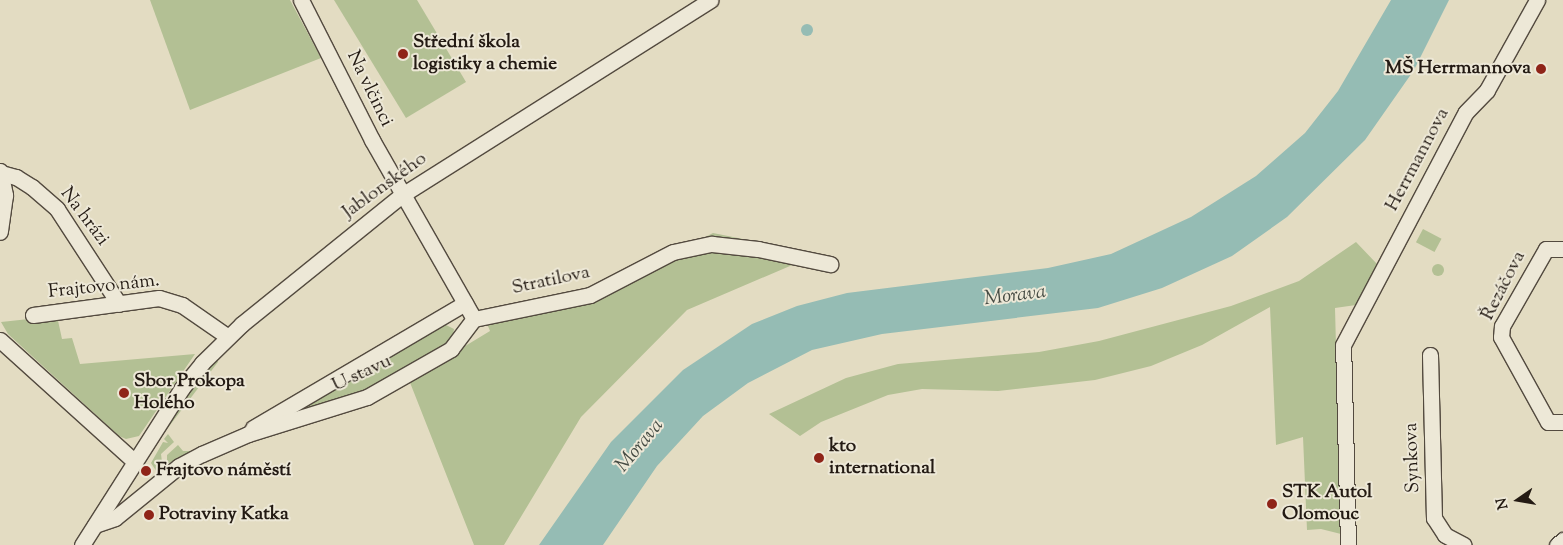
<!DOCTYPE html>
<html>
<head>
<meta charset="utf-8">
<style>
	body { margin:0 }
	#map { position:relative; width:1563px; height:545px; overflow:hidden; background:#e3dcc2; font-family:"Sorts Mill Goudy",serif }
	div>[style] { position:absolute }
	.green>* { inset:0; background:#b3c094; transform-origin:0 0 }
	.round { border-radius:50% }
	.water>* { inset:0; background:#95bcb4 }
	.roads { filter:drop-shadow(1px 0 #534a3f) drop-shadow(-1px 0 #534a3f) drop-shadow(0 1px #534a3f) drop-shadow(0 -1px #534a3f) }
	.minor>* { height:15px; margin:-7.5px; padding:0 7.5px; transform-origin:7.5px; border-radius:7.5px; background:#ede8d7 }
	.dots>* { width:14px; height:14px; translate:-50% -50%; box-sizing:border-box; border:2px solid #ede8d7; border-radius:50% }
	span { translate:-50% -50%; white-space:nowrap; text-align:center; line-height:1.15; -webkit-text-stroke:4px #ede8d7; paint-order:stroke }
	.poi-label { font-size:19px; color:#231a13; font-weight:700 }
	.left { translate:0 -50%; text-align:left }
	.right { translate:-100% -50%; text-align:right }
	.street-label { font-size:19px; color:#231a13 }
	.water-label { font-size:20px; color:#454b43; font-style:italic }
	.north { position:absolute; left:1493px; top:475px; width:50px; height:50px; -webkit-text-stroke:4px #ede8d7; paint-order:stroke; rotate:257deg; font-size:14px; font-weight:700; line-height:20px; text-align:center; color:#231a13 }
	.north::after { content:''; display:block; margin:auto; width:18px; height:22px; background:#231a13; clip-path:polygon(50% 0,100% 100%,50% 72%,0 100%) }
</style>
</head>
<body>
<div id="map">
	<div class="green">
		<i style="clip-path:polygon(150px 0,290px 0,321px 58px,190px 110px)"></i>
		<i style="clip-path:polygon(334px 0,417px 0,466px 82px,406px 118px)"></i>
		<i style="left:1423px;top:229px;width:21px;height:15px;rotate:28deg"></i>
		<i style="clip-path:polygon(713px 233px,818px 254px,687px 310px,581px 417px,504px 545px,474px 545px,409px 380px,490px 331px,486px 321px,594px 294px)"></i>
		<i style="clip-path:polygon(1356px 242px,1377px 264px,1356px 305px,1335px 308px,1341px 534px,1321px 529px,1307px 530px,1303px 437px,1276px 445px,1270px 307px,1202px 345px,1151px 366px,1095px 380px,998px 391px,922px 389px,888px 395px,821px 422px,800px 436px,769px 414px,846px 378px,898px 364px,1039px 352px,1099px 341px,1231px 306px,1299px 281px)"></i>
		<i class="round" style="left:1432px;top:264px;width:12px;height:12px"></i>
		<i style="clip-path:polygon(57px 316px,62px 339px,72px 338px,80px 364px,195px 354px,139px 436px,126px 439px,119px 436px,8px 334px,1px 322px)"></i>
		<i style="clip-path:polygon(442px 323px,454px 329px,452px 342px,352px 400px,280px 415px)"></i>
		<i style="clip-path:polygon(217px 356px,218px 362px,161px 437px,183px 398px)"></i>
		<i style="clip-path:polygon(168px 434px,174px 442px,161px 454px,163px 470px,157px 472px,151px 463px,163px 442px,168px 443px,164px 439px)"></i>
		<i style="clip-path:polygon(178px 445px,183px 451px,193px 451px,167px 464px,167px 455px)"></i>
	</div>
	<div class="water">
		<i style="clip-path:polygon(1391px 0,1449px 0,1414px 70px,1365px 140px,1287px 217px,1232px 256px,1162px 288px,1098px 308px,882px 334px,812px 350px,748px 383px,703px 416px,657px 466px,603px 545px,539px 545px,611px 442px,683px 370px,752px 324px,797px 306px,847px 293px,1048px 268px,1111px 254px,1191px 217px,1256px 176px,1305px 133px,1338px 91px)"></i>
		<i class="round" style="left:801px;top:24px;width:12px;height:12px"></i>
	</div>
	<div class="roads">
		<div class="minor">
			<i style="left:301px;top:0;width:157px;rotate:63.1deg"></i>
			<i style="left:372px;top:140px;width:206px;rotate:60.3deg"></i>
			<i style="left:0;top:171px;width:25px;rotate:78deg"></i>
			<i style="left:5px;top:195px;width:37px;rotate:98deg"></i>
			<i style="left:1px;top:173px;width:16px;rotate:15deg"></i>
			<i style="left:16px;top:177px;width:19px;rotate:32deg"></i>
			<i style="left:32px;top:187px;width:33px;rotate:41deg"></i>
			<i style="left:57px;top:209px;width:113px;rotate:56.9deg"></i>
			<i style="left:1563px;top:249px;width:17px;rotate:180deg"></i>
			<i style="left:1546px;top:249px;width:89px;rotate:119.7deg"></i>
			<i style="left:1502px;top:326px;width:11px;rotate:95deg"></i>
			<i style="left:1501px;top:337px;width:97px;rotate:61.1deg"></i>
			<i style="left:1548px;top:422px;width:15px"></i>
			<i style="left:33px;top:315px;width:127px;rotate:-7.7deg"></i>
			<i style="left:159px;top:298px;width:24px;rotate:17deg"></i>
			<i style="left:182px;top:305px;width:56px;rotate:34.8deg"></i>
			<i style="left:474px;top:319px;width:118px;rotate:-11.7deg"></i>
			<i style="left:590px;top:295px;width:93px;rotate:-27.4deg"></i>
			<i style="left:673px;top:252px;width:40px;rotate:-12deg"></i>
			<i style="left:712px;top:244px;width:46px;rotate:6.2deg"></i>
			<i style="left:758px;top:249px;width:74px;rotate:11.8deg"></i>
			<i style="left:0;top:340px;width:182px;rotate:42.1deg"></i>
			<i style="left:1430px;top:355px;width:163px;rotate:88.6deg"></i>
			<i style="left:1434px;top:518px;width:20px;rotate:57deg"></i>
			<i style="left:1445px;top:535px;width:21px;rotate:28deg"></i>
			<i style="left:253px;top:428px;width:246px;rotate:-30.5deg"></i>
			<i style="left:95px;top:525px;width:21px;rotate:-19deg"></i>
			<i style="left:115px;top:518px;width:82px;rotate:-39.1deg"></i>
			<i style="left:179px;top:466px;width:26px;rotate:-28deg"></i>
			<i style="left:202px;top:454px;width:50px;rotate:-23.5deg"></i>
			<i style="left:248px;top:434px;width:125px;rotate:-17.3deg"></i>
			<i style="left:367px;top:397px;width:97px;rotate:-29.7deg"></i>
			<i style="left:451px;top:349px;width:38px;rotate:-53deg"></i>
			<i style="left:82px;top:545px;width:186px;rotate:-57.5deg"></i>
			<i style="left:182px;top:388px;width:32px;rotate:-51deg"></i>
			<i style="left:202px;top:363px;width:56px;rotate:-44.3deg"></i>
			<i style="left:242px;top:324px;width:206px;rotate:-38.9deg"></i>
			<i style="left:402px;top:195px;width:365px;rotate:-32.3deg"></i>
			<i style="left:1348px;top:545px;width:200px;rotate:-91.4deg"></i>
			<i style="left:1343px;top:345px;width:263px;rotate:-62.2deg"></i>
			<i style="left:1466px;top:112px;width:30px;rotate:-46deg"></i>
			<i style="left:1487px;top:90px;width:103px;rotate:-60.9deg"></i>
			<i style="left:1557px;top:545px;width:8px;rotate:-40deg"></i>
		</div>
	</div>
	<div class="dots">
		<i style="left:403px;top:54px;background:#8f2418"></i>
		<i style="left:1541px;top:69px;background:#8f2418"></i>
		<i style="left:124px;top:393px;background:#8f2418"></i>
		<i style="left:819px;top:458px;background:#8f2418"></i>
		<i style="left:146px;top:471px;background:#8f2418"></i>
		<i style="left:1272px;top:504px;background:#8f2418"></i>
		<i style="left:149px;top:515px;background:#8f2418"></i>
	</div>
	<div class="poi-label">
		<span class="left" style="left:413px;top:54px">Střední škola<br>logistiky a chemie</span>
		<span class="right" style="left:1531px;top:69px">MŠ Herrmannova</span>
		<span class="left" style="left:134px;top:393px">Sbor Prokopa<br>Holého</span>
		<span class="left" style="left:829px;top:458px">kto<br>international</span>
		<span class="left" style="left:156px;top:471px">Frajtovo náměstí</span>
		<span class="left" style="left:1282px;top:504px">STK Autol<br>Olomouc</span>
		<span class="left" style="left:159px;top:515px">Potraviny Katka</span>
	</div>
	<div class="street-label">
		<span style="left:369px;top:89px;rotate:64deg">Na vlčinci</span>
		<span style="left:1418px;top:160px;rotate:-62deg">Herrmannova</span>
		<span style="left:385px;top:186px;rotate:-36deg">Jablonského</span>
		<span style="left:84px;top:217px;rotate:53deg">Na hrázi</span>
		<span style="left:551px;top:281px;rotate:-12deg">Stratilova</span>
		<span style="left:1504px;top:286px;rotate:-63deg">Řezáčova</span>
		<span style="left:104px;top:287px;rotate:-6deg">Frajtovo nám.</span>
		<span style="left:362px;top:374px;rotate:-25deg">U stavu</span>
		<span style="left:1413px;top:458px;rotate:-92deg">Synkova</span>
	</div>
	<div class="water-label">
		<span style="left:1015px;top:296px;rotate:-7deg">Morava</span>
		<span style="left:640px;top:446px;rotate:-50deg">Morava</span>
	</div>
	<div class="north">N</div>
</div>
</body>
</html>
